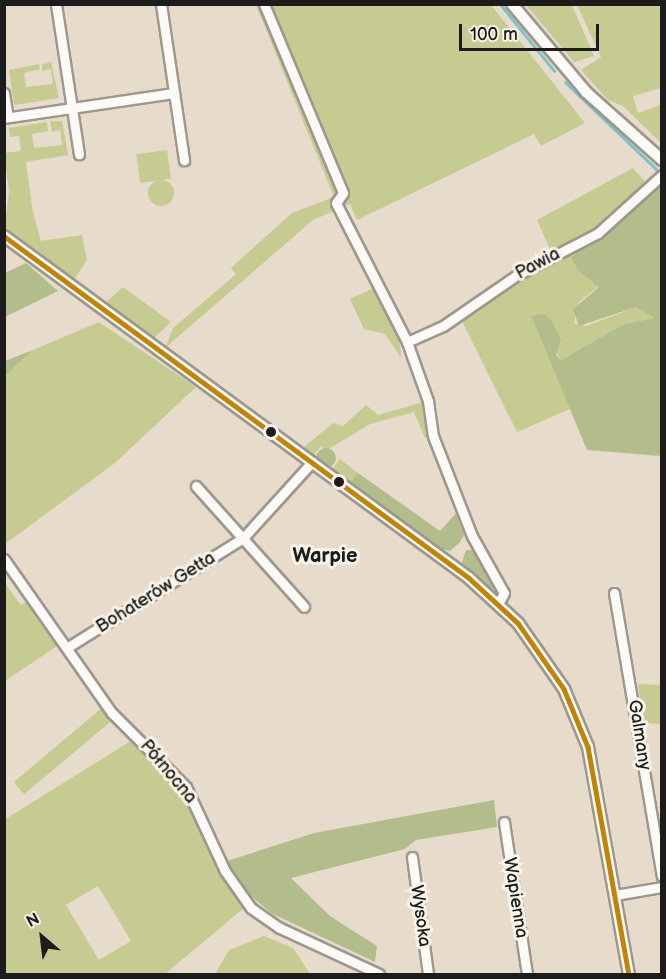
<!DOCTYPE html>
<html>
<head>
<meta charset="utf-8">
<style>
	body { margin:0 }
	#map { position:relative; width:666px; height:979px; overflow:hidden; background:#e7dbcb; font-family:"Balsamiq Sans",sans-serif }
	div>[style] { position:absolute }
	.green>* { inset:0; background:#c6cb91; transform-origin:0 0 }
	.round { border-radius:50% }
	.forest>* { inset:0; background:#b3bd8c }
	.stream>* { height:3px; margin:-1.5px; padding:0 1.5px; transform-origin:1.5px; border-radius:1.5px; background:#7cc2cc }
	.roads { filter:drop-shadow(2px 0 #9d978d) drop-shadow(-2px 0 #9d978d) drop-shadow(0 2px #9d978d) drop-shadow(0 -2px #9d978d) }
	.minor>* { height:9px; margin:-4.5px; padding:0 4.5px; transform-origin:4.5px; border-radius:4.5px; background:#fbfaf7 }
	.tertiary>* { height:10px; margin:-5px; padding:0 5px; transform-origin:5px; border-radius:5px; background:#fbfaf7 }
	.bus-1>* { height:4.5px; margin:-2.25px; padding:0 2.25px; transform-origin:2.25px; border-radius:2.25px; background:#c08407 }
	.dots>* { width:16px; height:16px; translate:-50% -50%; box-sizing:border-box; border:3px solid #f7f3e8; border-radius:50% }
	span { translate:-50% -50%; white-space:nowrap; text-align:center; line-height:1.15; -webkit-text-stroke:6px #f7f3e8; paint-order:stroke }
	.street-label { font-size:18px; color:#1c1c1c }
	.neighbourhood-label { font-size:20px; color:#1c1c1c; font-weight:700 }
	.frame { position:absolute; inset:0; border:6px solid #1c1c1c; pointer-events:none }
	.north { position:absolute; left:12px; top:907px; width:60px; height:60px; -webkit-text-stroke:4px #f7f3e8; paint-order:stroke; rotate:332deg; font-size:16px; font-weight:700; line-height:24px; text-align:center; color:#1c1c1c }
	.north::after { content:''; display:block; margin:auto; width:21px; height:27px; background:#1c1c1c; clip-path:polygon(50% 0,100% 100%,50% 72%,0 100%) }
	.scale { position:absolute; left:459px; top:24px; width:140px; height:27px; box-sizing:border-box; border:3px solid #1c1c1c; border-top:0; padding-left:8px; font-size:18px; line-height:21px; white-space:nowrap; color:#1c1c1c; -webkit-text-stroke:4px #f7f3e8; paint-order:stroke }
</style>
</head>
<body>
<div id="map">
	<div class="green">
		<i style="clip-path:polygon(256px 5px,491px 5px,585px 123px,541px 146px,534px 134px,357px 220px,350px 204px,313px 220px,165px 348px,173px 328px,236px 274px,231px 268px,292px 213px,334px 197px)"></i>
		<i style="clip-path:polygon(526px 5px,572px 5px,594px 56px,574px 62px)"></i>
		<i style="clip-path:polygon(577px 5px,661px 5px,661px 88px,633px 96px,638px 113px,661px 105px,661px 143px,623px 106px,608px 100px,581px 70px,601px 57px)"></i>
		<i style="clip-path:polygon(39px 64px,40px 69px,24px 73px,26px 87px,53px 84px,51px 69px,42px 71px,42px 64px,51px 62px,59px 98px,14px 105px,9px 70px)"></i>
		<i style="clip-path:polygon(50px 121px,62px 121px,68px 155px,26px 162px,33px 213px,41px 241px,82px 235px,87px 260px,74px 280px,5px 227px,9px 191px,4px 153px,21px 151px,19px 136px,10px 137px,9px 128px,47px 122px,48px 131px,32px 134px,34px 148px,62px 145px,60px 130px,52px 132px)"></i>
		<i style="left:167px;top:150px;width:29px;height:31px;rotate:82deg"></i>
		<i style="clip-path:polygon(633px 168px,648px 185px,596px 229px,553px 251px,549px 247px,537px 220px)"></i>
		<i class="round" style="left:148px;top:180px;width:26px;height:26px"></i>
		<i style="clip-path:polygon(576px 251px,571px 257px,578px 271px,599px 286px,579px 302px,574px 323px,586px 326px,636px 307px,654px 318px,624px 324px,561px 360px,531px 316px,570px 409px,517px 432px,459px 315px)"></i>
		<i style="clip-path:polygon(123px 287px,171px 322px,153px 339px,104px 304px)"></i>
		<i style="clip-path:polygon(376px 287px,398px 334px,402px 359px,385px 334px,364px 329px,350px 299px)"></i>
		<i style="clip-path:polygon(99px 322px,196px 387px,115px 463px,5px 544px,5px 376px,33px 350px)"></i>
		<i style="clip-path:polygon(423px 402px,430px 436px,425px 438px,414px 412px,370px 424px,327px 450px,321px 446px,313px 456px,304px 447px,333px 423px,343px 426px,366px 405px,378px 415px)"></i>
		<i style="left:340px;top:459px;width:23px;height:14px;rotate:38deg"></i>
		<i style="clip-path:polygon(4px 582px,21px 605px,28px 601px,57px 646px,5px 681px)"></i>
		<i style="clip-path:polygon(638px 684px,661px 685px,661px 724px,643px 723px)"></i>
		<i style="left:102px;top:708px;width:16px;height:115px;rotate:50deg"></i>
		<i style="clip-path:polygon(evenodd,134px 739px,195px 806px,244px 908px,165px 974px,5px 974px,4px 820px,134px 739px,98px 886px,131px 941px,99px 960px,66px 905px,98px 886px)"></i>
		<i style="clip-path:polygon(264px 936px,293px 948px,310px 974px,215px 974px,229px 950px)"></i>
	</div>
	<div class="forest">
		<i style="clip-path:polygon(661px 186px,661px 456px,587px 450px,531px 316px,544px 314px,552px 321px,561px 340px,556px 355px,561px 360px,624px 324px,654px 318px,636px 307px,579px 326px,573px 309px,599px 287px,578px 271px,571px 257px)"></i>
		<i style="clip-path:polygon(26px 263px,58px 291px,5px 317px,5px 273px)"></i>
		<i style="clip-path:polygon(33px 350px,5px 376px,5px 361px)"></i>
		<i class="round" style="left:316px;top:448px;width:20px;height:20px"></i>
		<i style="clip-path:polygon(358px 473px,440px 531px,456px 513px,464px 535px,460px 542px,450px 551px,440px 549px,350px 483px)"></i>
		<i style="clip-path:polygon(466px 550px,474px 550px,494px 590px,461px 565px)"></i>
		<i style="clip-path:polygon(494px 800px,497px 827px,416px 840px,405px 849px,291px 878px,330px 916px,377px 946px,375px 962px,271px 913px,250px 895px,227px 861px,314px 833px)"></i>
	</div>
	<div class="stream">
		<i style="left:500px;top:4px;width:86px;rotate:51.1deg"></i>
		<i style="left:565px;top:82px;width:126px;rotate:43.7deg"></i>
	</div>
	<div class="roads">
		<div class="minor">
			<i style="left:56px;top:4px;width:152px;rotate:81.3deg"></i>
			<i style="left:161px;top:4px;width:158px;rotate:81.6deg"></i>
			<i style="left:264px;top:4px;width:205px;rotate:67.3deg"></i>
			<i style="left:343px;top:193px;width:12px;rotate:125deg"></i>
			<i style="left:336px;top:203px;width:156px;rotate:62.9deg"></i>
			<i style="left:407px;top:342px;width:63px;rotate:70.4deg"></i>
			<i style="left:428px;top:401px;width:35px;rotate:82deg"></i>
			<i style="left:433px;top:436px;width:107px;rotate:68.7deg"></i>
			<i style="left:472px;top:536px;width:65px;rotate:60.7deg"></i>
			<i style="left:504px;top:593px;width:10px;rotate:119deg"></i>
			<i style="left:4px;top:93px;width:24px;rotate:81deg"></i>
			<i style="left:4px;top:118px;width:172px;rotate:-8.4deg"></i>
			<i style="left:407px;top:342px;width:39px;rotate:-24deg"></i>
			<i style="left:443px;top:326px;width:90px;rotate:-34.6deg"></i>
			<i style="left:517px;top:275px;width:91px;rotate:-27.4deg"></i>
			<i style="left:598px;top:233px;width:86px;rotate:-42.2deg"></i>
			<i style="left:196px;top:486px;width:162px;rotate:48.2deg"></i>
			<i style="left:4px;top:559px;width:188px;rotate:55deg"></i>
			<i style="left:112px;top:713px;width:105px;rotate:45deg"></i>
			<i style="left:186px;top:787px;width:93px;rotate:65.1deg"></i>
			<i style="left:225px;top:871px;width:45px;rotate:54.9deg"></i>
			<i style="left:251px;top:908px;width:35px;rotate:35deg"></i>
			<i style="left:280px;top:928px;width:109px;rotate:24.9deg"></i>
			<i style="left:614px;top:593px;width:287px;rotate:80.4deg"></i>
			<i style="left:68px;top:647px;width:206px;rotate:-31.9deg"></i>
			<i style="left:243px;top:538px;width:103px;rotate:-47.8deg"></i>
			<i style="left:504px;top:822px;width:154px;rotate:81.4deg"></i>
			<i style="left:412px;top:857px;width:118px;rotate:82.2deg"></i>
			<i style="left:615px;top:895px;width:48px;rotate:-9.7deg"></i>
		</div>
		<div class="tertiary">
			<i style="left:512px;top:4px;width:115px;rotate:49.9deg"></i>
			<i style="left:586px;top:92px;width:102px;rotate:41.8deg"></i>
			<i style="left:4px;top:236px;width:577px;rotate:36.33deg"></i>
			<i style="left:469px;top:578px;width:67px;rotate:42.6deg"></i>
			<i style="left:518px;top:623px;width:80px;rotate:55.1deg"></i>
			<i style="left:564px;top:689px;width:63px;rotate:67.5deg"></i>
			<i style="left:588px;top:747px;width:231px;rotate:79.8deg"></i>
		</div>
	</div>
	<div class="bus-1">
		<i style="left:4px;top:236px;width:577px;rotate:36.33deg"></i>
		<i style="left:469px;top:578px;width:67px;rotate:42.6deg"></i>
		<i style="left:518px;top:623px;width:80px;rotate:55.1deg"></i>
		<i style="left:564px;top:689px;width:63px;rotate:67.5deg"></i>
		<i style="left:588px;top:747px;width:231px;rotate:79.8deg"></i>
	</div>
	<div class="dots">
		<i style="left:271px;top:432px;background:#1c1c1c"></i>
		<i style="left:339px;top:482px;background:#1c1c1c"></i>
	</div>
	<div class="street-label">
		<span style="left:538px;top:264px;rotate:-28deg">Pawia</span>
		<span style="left:156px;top:593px;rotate:-32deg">Bohaterów Getta</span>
		<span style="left:639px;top:735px;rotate:81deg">Galmany</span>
		<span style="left:168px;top:772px;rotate:50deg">Północna</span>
		<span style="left:515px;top:898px;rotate:81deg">Wapienna</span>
		<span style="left:420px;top:916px;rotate:82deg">Wysoka</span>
	</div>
	<div class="neighbourhood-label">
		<span style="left:325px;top:556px">Warpie</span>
	</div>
	<div class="frame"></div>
	<div class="north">N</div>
	<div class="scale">100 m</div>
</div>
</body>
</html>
